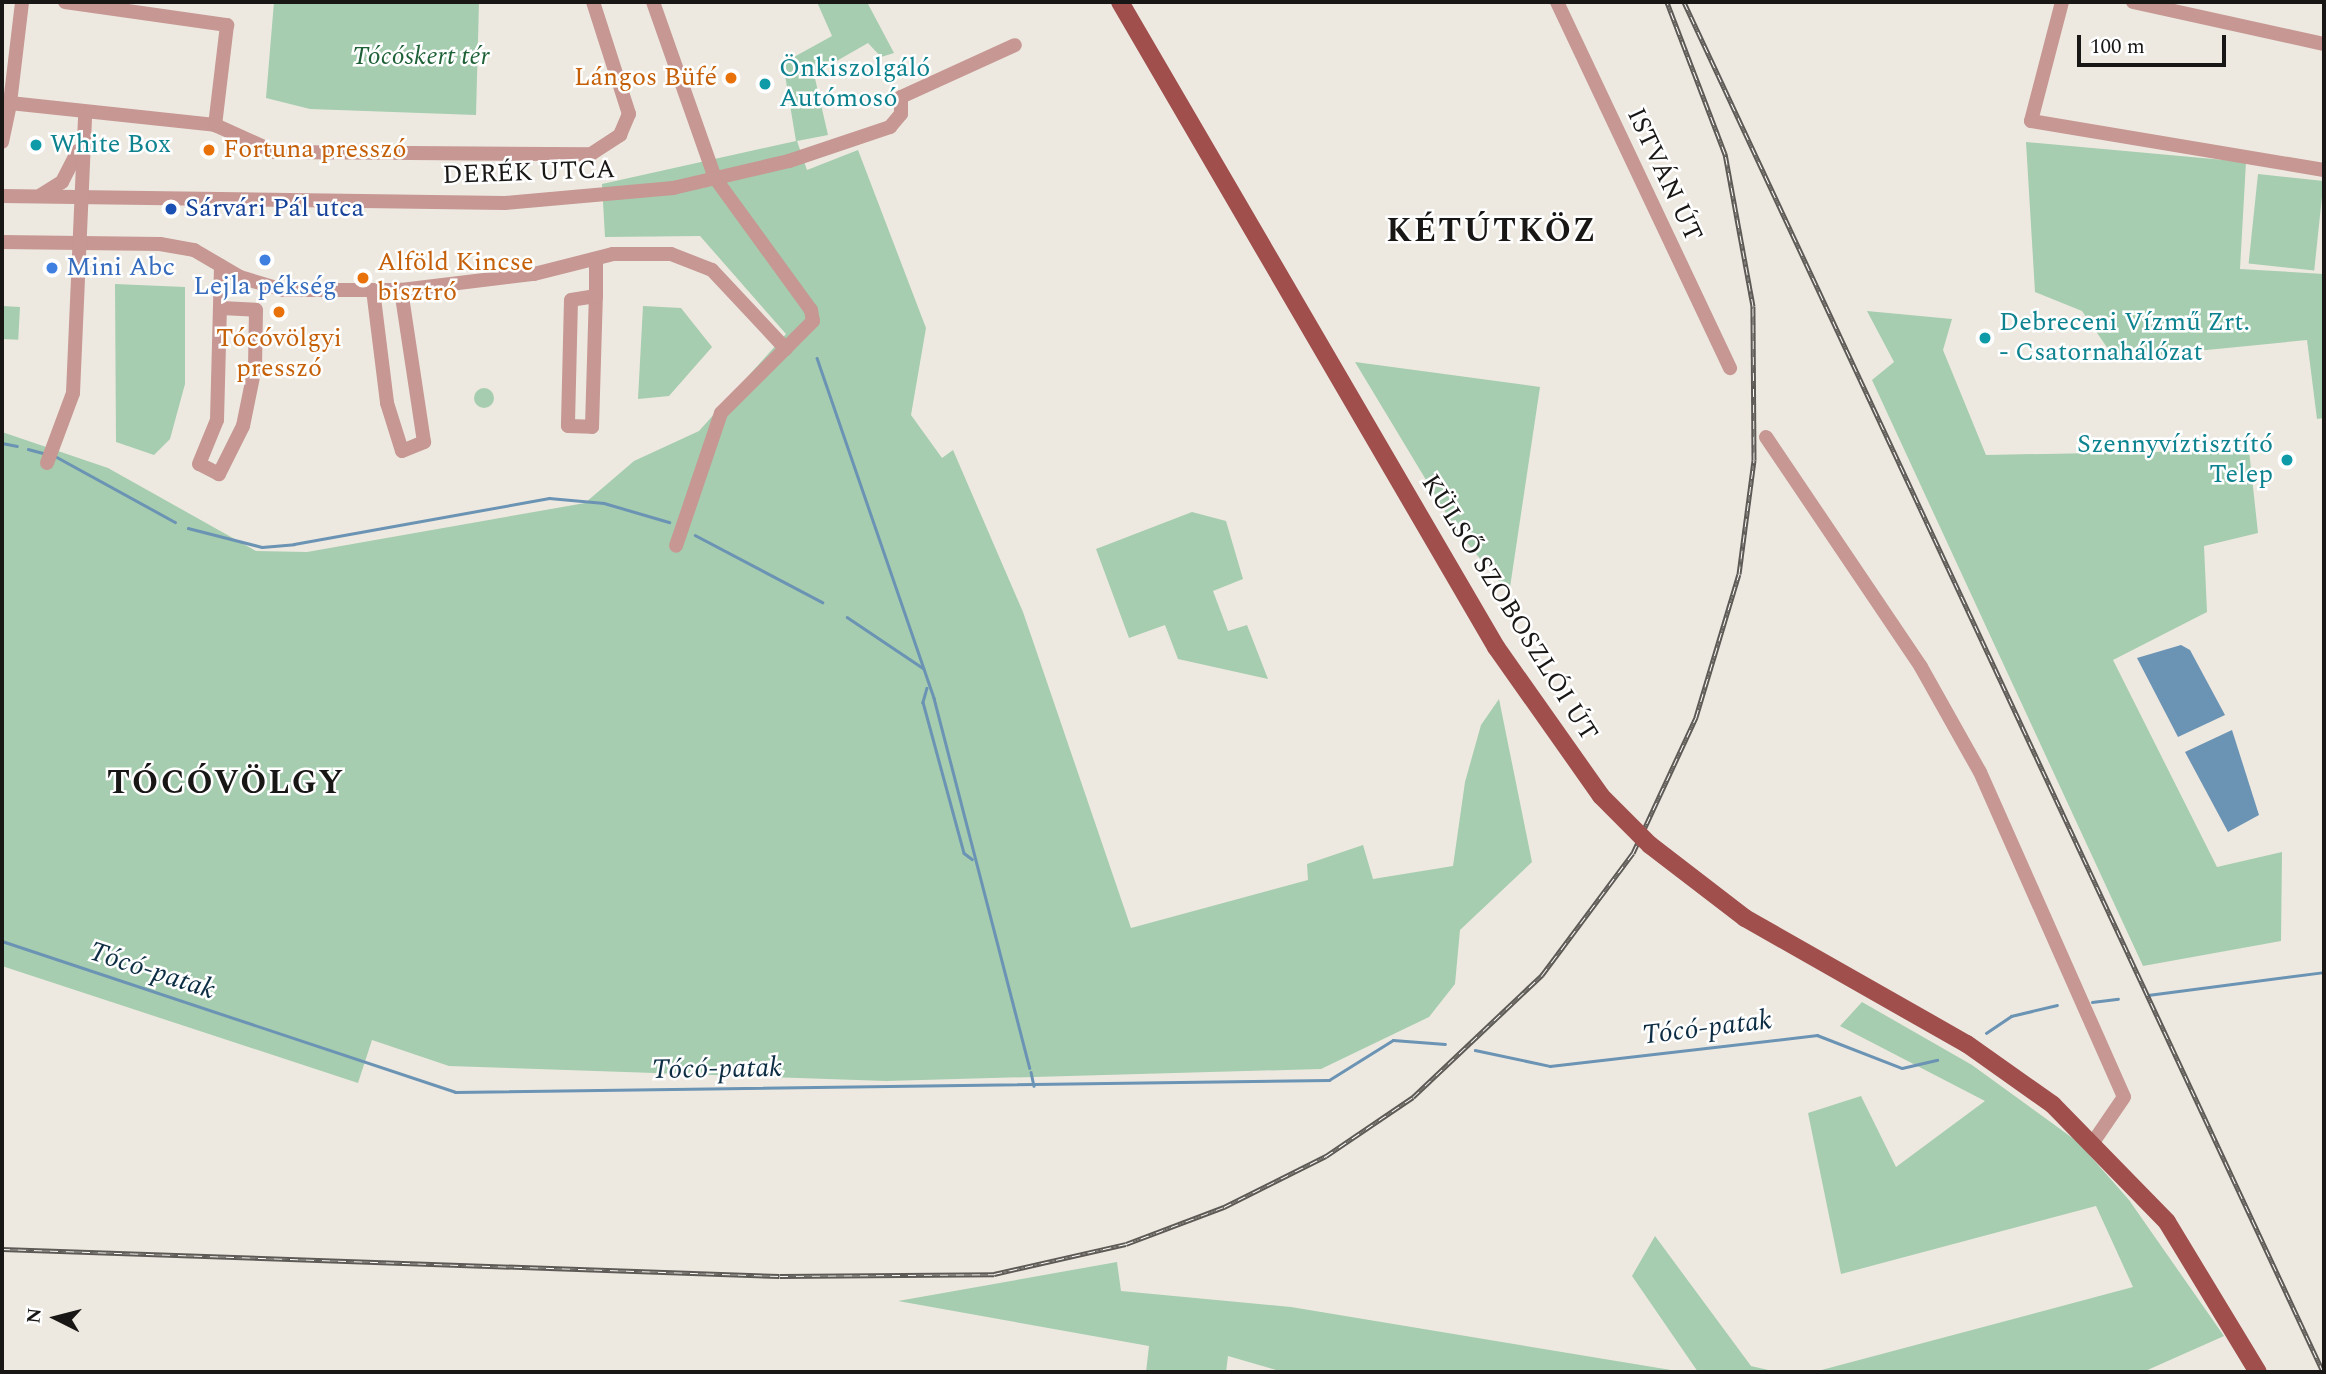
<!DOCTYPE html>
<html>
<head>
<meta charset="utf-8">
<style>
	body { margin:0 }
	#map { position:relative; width:2326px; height:1374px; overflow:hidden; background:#ede9e0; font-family:Spectral,serif }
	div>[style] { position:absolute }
	.green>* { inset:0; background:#a6cdaf; transform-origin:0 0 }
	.round { border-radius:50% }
	.water>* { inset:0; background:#6b93b4 }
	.stream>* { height:2.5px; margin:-1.25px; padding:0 1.25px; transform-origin:1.25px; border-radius:1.25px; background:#6b93b4 }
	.minor>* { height:14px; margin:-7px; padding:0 7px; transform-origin:7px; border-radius:7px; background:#c69793 }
	.major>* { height:18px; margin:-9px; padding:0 9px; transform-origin:9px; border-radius:9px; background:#a04f4d }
	.rail>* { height:5px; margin-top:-2.5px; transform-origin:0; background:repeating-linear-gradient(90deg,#fff 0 8px,#5d5a56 0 16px); box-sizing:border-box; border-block:2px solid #5d5a56 }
	.major-bridge>* { height:18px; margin:-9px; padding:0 9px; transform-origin:9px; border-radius:9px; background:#a04f4d }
	.dots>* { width:19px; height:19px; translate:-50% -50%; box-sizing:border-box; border:4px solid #fff; border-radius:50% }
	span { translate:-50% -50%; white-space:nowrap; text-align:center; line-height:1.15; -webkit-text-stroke:5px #fff; paint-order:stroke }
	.park-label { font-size:26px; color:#1f6137; font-style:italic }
	.culture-label { font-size:26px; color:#0d838f }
	.left { translate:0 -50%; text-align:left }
	.right { translate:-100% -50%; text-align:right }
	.food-label { font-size:26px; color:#c56008 }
	.street-label { font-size:26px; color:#191715 }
	.transit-label { font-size:26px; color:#164399 }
	.shop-label { font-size:26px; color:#366cbe }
	.water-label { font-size:28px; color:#0c2d44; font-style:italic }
	.district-label { font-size:33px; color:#191715; font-weight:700; letter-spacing:2px }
	.frame { position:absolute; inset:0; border:4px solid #191715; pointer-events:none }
	.north { position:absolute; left:21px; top:1283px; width:70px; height:70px; -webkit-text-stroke:5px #fff; paint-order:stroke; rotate:276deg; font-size:19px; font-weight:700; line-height:28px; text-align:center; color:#191715 }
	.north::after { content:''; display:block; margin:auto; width:24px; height:32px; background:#191715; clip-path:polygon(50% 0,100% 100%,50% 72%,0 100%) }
	.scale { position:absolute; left:2077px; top:35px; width:149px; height:32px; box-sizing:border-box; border:4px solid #191715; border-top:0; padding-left:9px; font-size:21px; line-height:24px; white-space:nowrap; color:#191715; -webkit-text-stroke:5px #fff; paint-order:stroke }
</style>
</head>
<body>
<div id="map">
	<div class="green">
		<i style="clip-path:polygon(274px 2px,479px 2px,476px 115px,310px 109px,266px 98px)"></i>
		<i style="clip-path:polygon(817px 2px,867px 2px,894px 53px,881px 57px,868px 43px,814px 74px,828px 135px,797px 141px,807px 170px,858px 150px,926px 328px,911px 415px,942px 458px,953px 450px,1023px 612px,1131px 928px,1308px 880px,1307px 864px,1363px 845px,1373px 879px,1453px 866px,1465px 782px,1481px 725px,1499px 699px,1532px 862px,1460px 930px,1455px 984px,1429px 1017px,1321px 1069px,886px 1081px,449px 1066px,372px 1040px,358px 1083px,2px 966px,2px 432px,108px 468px,256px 551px,307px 552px,585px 503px,634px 461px,699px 431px,786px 334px,700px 236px,605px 237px,602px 184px,796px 141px,783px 63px,832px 36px)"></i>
		<i style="clip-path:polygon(2026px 142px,2246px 162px,2240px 269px,2324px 274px,2324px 418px,2317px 419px,2307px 340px,2115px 359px,2082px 311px,2035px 292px)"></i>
		<i style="left:2258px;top:174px;width:66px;height:90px;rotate:6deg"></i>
		<i style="clip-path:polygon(115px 284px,185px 287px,185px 384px,170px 439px,154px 455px,116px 442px)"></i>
		<i style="left:3px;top:306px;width:17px;height:33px;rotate:3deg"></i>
		<i style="clip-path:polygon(643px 306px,681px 308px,712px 347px,669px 396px,638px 399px)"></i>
		<i style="clip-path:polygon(1867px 311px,1952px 319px,1943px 350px,1986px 455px,2249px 450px,2258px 533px,2204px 546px,2207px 612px,2113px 660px,2217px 867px,2282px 852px,2281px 941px,2143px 966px,1872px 380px,1894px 362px)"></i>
		<i style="clip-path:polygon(1355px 362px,1540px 387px,1509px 594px,1455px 528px)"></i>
		<i class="round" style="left:474px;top:388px;width:20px;height:20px"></i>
		<i style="clip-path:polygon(1192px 512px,1226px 521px,1243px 579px,1213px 591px,1228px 631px,1247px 625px,1268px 679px,1178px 659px,1165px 625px,1129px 638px,1096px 549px)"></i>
		<i style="clip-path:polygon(1862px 1002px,1972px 1065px,2078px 1142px,2129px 1200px,2224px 1336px,2143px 1372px,1814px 1372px,2133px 1287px,2096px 1206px,1841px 1274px,1808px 1113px,1861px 1096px,1896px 1167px,1985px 1101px,1840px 1026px)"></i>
		<i style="clip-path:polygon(1655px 1236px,1751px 1366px,1777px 1372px,1698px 1372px,1632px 1276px)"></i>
		<i style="clip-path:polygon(1117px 1262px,1121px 1291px,1291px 1307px,1683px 1372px,1283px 1372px,1228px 1356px,1226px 1372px,1146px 1372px,1149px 1346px,898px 1301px)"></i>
	</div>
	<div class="water">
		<i style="clip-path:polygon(2181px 645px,2190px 650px,2225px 715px,2178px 737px,2137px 658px)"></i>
		<i style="clip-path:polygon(2232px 730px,2259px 815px,2228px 832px,2185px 752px)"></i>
	</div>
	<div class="stream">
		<i style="left:817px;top:358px;width:360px;rotate:71deg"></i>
		<i style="left:934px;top:698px;width:382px;rotate:75.5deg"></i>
		<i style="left:2px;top:443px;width:15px;rotate:11deg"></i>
		<i style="left:28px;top:449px;width:16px;rotate:15deg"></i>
		<i style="left:55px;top:456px;width:137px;rotate:28.8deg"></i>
		<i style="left:188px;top:528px;width:76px;rotate:14.4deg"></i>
		<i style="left:262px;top:547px;width:32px;rotate:-5deg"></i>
		<i style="left:294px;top:544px;width:259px;rotate:-10.2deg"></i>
		<i style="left:549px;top:498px;width:55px;rotate:5.2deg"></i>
		<i style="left:604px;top:503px;width:68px;rotate:16.3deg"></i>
		<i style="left:695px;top:535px;width:144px;rotate:27.8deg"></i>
		<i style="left:847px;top:617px;width:92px;rotate:33.9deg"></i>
		<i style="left:927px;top:688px;width:15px;rotate:106deg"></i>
		<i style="left:923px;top:702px;width:156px;rotate:74.8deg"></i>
		<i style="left:964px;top:853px;width:10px;rotate:37deg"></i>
		<i style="left:2px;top:941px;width:478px;rotate:18.4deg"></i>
		<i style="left:455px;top:1092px;width:874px;rotate:-0.79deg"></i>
		<i style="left:1329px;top:1080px;width:75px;rotate:-32deg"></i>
		<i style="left:1393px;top:1040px;width:52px;rotate:4.4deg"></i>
		<i style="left:2148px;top:995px;width:177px;rotate:-7.4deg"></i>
		<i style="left:2092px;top:1002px;width:26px;rotate:-7deg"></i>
		<i style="left:1986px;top:1033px;width:30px;rotate:-34deg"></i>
		<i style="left:2011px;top:1016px;width:47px;rotate:-13.4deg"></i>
		<i style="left:1475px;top:1050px;width:77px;rotate:12deg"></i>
		<i style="left:1550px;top:1066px;width:269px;rotate:-6.6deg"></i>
		<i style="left:1817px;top:1035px;width:91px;rotate:21.2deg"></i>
		<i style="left:1902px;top:1068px;width:36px;rotate:-13deg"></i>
		<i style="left:1031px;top:1072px;width:14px;rotate:78deg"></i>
	</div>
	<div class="minor">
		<i style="left:65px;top:2px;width:164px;rotate:8.1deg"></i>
		<i style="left:227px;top:25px;width:101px;rotate:96.8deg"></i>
		<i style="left:653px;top:2px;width:187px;rotate:70.6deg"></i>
		<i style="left:715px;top:178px;width:163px;rotate:54deg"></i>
		<i style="left:811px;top:310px;width:11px;rotate:80deg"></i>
		<i style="left:813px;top:321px;width:130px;rotate:135deg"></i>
		<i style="left:721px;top:413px;width:140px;rotate:108.7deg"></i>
		<i style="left:1557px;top:2px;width:405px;rotate:64.7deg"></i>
		<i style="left:2062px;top:2px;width:123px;rotate:104.6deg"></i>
		<i style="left:2031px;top:121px;width:297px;rotate:9.5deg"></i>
		<i style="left:2133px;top:2px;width:196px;rotate:12.4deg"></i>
		<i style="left:10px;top:103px;width:102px;rotate:-83.2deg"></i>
		<i style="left:2px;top:142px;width:40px;rotate:-78deg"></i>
		<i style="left:10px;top:103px;width:206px;rotate:6.1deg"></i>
		<i style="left:215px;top:125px;width:66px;rotate:24.2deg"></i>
		<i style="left:275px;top:152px;width:316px;rotate:0.4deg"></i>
		<i style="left:591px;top:154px;width:35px;rotate:-33deg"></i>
		<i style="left:620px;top:135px;width:23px;rotate:-67deg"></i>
		<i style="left:629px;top:114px;width:118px;rotate:-107.8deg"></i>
		<i style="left:41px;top:195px;width:25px;rotate:-32deg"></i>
		<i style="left:62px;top:182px;width:35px;rotate:-63deg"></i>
		<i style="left:2px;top:196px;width:503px;rotate:0.8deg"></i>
		<i style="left:505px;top:203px;width:169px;rotate:-5.1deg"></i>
		<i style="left:673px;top:188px;width:119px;rotate:-13.1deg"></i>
		<i style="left:789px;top:161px;width:107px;rotate:-18.6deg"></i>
		<i style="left:890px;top:127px;width:17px;rotate:-50deg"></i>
		<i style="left:901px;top:114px;width:17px;rotate:-90deg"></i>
		<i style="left:901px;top:97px;width:125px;rotate:-24.5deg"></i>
		<i style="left:2px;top:242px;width:158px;rotate:0.7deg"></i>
		<i style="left:160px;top:244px;width:35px;rotate:10deg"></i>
		<i style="left:194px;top:250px;width:53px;rotate:30.4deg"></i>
		<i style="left:240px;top:277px;width:45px;rotate:16.8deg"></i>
		<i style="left:283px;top:290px;width:118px"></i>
		<i style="left:401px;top:290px;width:134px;rotate:-6.9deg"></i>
		<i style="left:534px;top:274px;width:81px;rotate:-14.2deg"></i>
		<i style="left:613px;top:254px;width:58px"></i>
		<i style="left:671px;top:254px;width:44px;rotate:21.3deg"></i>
		<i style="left:712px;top:270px;width:108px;rotate:46.9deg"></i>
		<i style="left:373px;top:290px;width:114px;rotate:82.9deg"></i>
		<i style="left:387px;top:403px;width:50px;rotate:72.6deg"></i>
		<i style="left:402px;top:451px;width:24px;rotate:-22deg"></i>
		<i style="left:424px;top:442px;width:154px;rotate:-98.6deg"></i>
		<i style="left:596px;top:296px;width:25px;rotate:171deg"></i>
		<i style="left:571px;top:300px;width:126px;rotate:91.4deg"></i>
		<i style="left:568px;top:426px;width:24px;rotate:2deg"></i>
		<i style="left:592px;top:427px;width:131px;rotate:-88.3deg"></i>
		<i style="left:596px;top:296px;width:37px;rotate:-90deg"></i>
		<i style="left:221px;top:308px;width:35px;rotate:3deg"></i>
		<i style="left:256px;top:310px;width:57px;rotate:91deg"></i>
		<i style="left:255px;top:367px;width:60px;rotate:101.5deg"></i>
		<i style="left:243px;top:426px;width:54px;rotate:116.6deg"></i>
		<i style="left:219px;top:474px;width:22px;rotate:-153deg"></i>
		<i style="left:199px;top:464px;width:48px;rotate:-67.8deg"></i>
		<i style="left:217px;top:420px;width:154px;rotate:-88.5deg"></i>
		<i style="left:1766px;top:437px;width:277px;rotate:56deg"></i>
		<i style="left:1921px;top:667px;width:120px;rotate:60.7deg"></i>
		<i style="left:1980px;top:772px;width:355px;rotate:66.1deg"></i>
		<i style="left:2124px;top:1097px;width:53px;rotate:124.3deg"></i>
		<i style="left:47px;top:463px;width:75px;rotate:-69.6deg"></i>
		<i style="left:73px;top:393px;width:280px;rotate:-87.5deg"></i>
	</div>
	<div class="major">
		<i style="left:1120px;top:2px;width:747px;rotate:59.76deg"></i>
		<i style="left:1496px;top:647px;width:182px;rotate:54.8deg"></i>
		<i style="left:1650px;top:845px;width:120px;rotate:37.5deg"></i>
		<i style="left:1745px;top:918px;width:255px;rotate:29.6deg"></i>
		<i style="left:1967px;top:1044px;width:105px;rotate:35.3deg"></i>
		<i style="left:2053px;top:1105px;width:163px;rotate:45.7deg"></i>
		<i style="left:2167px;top:1222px;width:175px;rotate:58.8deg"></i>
	</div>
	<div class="rail">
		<i style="left:1684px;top:2px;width:1512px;rotate:64.99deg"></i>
		<i style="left:2px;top:1249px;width:778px;rotate:1.99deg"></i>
		<i style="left:780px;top:1276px;width:214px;rotate:-0.5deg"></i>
		<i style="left:994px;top:1274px;width:135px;rotate:-12.8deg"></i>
		<i style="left:1126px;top:1244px;width:105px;rotate:-20.7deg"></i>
		<i style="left:1224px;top:1207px;width:114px;rotate:-26.6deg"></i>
		<i style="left:1326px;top:1156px;width:105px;rotate:-34.1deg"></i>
		<i style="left:1413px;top:1097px;width:178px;rotate:-43.4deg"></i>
		<i style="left:1542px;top:975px;width:152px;rotate:-53.3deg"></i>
		<i style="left:1633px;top:853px;width:150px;rotate:-65.1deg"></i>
		<i style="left:1696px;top:717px;width:149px;rotate:-73.3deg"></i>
		<i style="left:1739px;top:574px;width:115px;rotate:-82.5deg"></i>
		<i style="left:1754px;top:460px;width:154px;rotate:-90.4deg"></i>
		<i style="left:1753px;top:306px;width:155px;rotate:-100.4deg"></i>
		<i style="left:1725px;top:154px;width:163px;rotate:-110.9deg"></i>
	</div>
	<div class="major-bridge">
		<i style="left:1601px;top:796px;width:69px;rotate:45deg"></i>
	</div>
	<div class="dots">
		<i style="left:731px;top:78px;background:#e8710a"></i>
		<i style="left:765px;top:84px;background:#0f9aa8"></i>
		<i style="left:36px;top:145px;background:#0f9aa8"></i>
		<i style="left:209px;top:150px;background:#e8710a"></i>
		<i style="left:171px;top:209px;background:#1a4fb4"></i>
		<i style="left:265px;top:260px;background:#3f7fe0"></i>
		<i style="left:52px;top:268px;background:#3f7fe0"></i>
		<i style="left:363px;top:278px;background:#e8710a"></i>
		<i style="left:279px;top:312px;background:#e8710a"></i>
		<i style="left:1985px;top:338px;background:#0f9aa8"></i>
		<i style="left:2287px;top:460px;background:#0f9aa8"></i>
	</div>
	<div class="park-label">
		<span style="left:421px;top:57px">Tócóskert tér</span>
	</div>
	<div class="culture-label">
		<span class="left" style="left:779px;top:84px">Önkiszolgáló<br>Autómosó</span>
		<span class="left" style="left:50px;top:145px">White Box</span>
		<span class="left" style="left:1999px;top:338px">Debreceni Vízmű Zrt.<br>- Csatornahálózat</span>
		<span class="right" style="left:2273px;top:460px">Szennyvíztisztító<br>Telep</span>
	</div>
	<div class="food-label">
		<span class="right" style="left:717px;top:78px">Lángos Büfé</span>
		<span class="left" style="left:223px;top:150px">Fortuna presszó</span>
		<span class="left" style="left:377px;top:278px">Alföld Kincse<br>bisztró</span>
		<span style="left:279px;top:354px">Tócóvölgyi<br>presszó</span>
	</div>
	<div class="street-label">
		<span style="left:529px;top:173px;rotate:-2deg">DERÉK UTCA</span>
		<span style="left:1664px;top:175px;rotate:65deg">ISTVÁN ÚT</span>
		<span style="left:1509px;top:608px;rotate:58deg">KÜLSŐ SZOBOSZLÓI ÚT</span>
	</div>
	<div class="transit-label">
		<span class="left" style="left:185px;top:209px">Sárvári Pál utca</span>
	</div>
	<div class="shop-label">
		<span class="left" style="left:66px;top:268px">Mini Abc</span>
		<span style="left:265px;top:287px">Lejla pékség</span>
	</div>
	<div class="water-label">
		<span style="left:152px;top:971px;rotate:18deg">Tócó-patak</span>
		<span style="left:1707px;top:1028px;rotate:-7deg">Tócó-patak</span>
		<span style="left:717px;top:1069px;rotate:-1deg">Tócó-patak</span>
	</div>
	<div class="district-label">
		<span style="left:1492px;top:232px">KÉTÚTKÖZ</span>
		<span style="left:226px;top:784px">TÓCÓVÖLGY</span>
	</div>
	<div class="frame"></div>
	<div class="north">N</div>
	<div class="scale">100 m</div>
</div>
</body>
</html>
